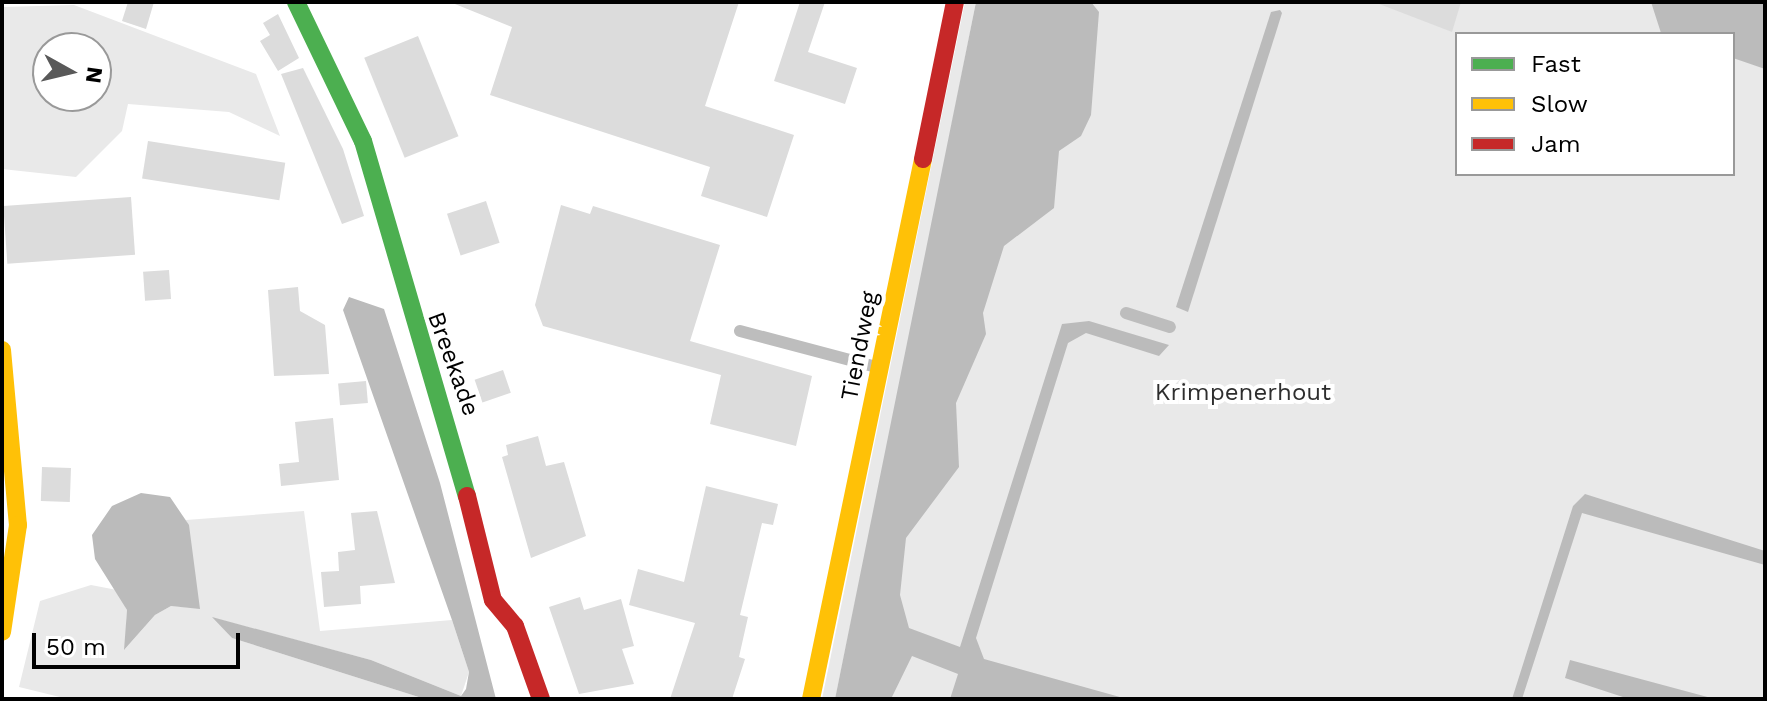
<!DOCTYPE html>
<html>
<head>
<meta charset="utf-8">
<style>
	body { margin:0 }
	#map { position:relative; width:1767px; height:701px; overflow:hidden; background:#fff; font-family:"Work Sans",sans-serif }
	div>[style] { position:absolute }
	.green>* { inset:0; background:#e9e9e9 }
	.water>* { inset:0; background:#bbb }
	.building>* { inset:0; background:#dcdcdc; transform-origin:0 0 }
	.lane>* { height:12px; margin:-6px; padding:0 6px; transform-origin:6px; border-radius:6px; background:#bdbdbd }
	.fast>* { height:18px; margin:-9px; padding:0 9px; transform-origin:9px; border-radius:9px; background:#4caf50 }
	.slow>* { height:18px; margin:-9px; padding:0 9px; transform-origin:9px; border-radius:9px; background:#ffc107 }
	.jam>* { height:18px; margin:-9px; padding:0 9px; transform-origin:9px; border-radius:9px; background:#c62828 }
	span { translate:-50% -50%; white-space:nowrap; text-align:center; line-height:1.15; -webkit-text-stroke:8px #fff; paint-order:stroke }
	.street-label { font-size:24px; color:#000 }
	.park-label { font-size:24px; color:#2e2e2e }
	.frame { position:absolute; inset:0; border:4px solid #000; pointer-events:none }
	.legend { position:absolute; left:1455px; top:32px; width:280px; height:144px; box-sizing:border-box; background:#fff; border:2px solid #999; margin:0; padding:10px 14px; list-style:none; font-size:24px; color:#000 }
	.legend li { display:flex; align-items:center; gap:16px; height:40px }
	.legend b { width:40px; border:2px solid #999 }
	.north { position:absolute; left:32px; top:32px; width:80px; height:80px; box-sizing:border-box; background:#fff; border:2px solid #999; border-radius:50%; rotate:98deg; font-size:22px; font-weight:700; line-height:32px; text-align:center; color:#000 }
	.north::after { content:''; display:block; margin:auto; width:28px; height:36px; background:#595959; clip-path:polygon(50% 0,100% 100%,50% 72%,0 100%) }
	.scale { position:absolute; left:32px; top:633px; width:208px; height:36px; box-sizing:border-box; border:4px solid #000; border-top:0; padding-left:10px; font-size:24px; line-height:28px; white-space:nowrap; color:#000; -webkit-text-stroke:6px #fff; paint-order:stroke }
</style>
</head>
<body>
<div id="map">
	<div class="green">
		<i style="clip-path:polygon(965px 2px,976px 2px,894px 416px,835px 699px,822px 699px)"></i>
		<i style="clip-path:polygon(evenodd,1012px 2px,1765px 2px,1765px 699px,870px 699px,1012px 2px,1457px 34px,1733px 34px,1733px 174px,1457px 174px,1457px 34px)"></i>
		<i style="clip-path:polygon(evenodd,74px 5px,256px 74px,280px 136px,229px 112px,128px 104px,122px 131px,76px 177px,2px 169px,2px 7px,74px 5px,48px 48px,96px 48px,96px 96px,48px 96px,48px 48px)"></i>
		<i style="clip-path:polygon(304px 511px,320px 631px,452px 620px,469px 672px,461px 696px,371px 660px,214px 618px,232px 638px,425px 699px,68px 699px,19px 687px,40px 601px,91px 585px,117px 590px,127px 610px,125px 649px,155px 615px,171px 606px,198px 608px,186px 520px)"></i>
	</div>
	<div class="water">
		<i style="clip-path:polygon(976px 2px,1091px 2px,1099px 12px,1091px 115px,1081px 136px,1059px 151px,1054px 208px,1004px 246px,983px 313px,986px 334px,956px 403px,959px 467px,906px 538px,900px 595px,909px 628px,960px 647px,1062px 324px,1089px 321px,1169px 345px,1159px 356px,1086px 333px,1068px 343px,976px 638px,984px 659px,1127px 699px,950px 699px,958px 674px,912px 656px,891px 699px,835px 699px)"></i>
		<i style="clip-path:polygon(1651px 2px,1765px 2px,1765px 69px,1733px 58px,1733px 34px,1661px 33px)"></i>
		<i style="clip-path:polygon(1280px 10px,1282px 13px,1188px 312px,1176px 307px,1271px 12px)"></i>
		<i style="clip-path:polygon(349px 297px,384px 309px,440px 483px,496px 699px,425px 699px,232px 638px,212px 617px,371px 660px,461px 696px,466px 689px,469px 672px,452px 620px,343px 310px)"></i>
		<i style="clip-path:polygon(141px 493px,170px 497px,189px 525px,200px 609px,171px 606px,155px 615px,124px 650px,127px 610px,95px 559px,92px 535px,112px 506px)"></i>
		<i style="clip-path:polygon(1585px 494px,1765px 551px,1765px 565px,1582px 513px,1522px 699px,1512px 699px,1573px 506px)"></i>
		<i style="clip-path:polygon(1570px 660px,1648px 681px,1715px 699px,1629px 699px,1565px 678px)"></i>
	</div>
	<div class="building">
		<i style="clip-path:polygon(128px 2px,154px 2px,146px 29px,122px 21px)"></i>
		<i style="clip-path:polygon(450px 2px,739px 2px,705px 106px,794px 135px,767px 217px,701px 196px,710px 167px,490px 95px,512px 27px)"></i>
		<i style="clip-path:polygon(800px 2px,825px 2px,808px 52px,857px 68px,845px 104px,774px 81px)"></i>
		<i style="clip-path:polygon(1374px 2px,1461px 2px,1452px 32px)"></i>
		<i style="clip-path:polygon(278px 14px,299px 58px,278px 71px,260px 41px,270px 35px,263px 23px)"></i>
		<i style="left:418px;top:36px;width:108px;height:58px;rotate:68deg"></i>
		<i style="clip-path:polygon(303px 68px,343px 149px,364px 216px,342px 224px,281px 74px)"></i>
		<i style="left:148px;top:141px;width:139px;height:38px;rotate:9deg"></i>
		<i style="left:131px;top:197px;width:58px;height:128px;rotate:86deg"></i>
		<i style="left:486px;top:201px;width:44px;height:41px;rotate:72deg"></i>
		<i style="clip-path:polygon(561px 205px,590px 214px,593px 206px,720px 245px,690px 341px,812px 376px,796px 446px,710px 424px,721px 375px,543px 326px,535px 305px)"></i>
		<i style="left:169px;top:270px;width:29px;height:26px;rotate:86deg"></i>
		<i style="clip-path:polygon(298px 287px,300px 311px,325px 325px,329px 374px,274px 376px,268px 290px)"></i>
		<i style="left:503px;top:370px;width:24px;height:30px;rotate:71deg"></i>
		<i style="left:366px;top:381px;width:22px;height:28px;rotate:85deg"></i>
		<i style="clip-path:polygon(333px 418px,339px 480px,281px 486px,279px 464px,299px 462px,295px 422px)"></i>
		<i style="clip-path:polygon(538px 436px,546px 466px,564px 462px,586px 536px,531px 558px,502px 457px,508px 455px,506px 445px)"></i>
		<i style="left:42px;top:467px;width:29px;height:34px;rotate:2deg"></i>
		<i style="clip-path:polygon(706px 486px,778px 504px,773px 525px,762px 523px,740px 615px,748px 617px,739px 657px,745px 659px,732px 699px,670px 699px,695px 623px,629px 605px,638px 569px,684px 582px)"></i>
		<i style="clip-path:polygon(377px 511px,395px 583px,360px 586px,361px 604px,324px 607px,321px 572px,339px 571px,338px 552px,355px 550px,351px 513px)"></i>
		<i style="clip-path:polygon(580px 597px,584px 610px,621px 599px,634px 646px,622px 649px,634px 684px,579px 694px,549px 607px)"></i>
	</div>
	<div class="lane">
		<i style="left:1126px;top:313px;width:46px;rotate:17.7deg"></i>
		<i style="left:740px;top:331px;width:141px;rotate:14.8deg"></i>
	</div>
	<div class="fast">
		<i style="left:296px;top:2px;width:154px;rotate:64.3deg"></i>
		<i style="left:363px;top:141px;width:370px;rotate:73.7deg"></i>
	</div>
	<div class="slow">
		<i style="left:2px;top:350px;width:176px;rotate:84.8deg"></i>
		<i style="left:18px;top:525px;width:108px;rotate:98.5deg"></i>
		<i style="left:811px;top:699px;width:551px;rotate:-78.28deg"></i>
	</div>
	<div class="jam">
		<i style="left:923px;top:159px;width:160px;rotate:-78.5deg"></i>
		<i style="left:467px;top:496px;width:107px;rotate:76deg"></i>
		<i style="left:493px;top:600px;width:34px;rotate:50deg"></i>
		<i style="left:515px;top:626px;width:77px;rotate:70.4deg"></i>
	</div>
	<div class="street-label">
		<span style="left:860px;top:346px;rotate:-79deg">Tiendweg</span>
		<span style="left:453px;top:364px;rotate:70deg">Breekade</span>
	</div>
	<div class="park-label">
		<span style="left:1243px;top:393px">Krimpenerhout</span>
	</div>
	<div class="frame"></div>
	<ul class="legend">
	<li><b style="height:10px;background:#4caf50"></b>Fast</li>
	<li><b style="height:10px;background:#ffc107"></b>Slow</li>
	<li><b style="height:10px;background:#c62828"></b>Jam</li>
	</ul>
	<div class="north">N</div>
	<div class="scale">50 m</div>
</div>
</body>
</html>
